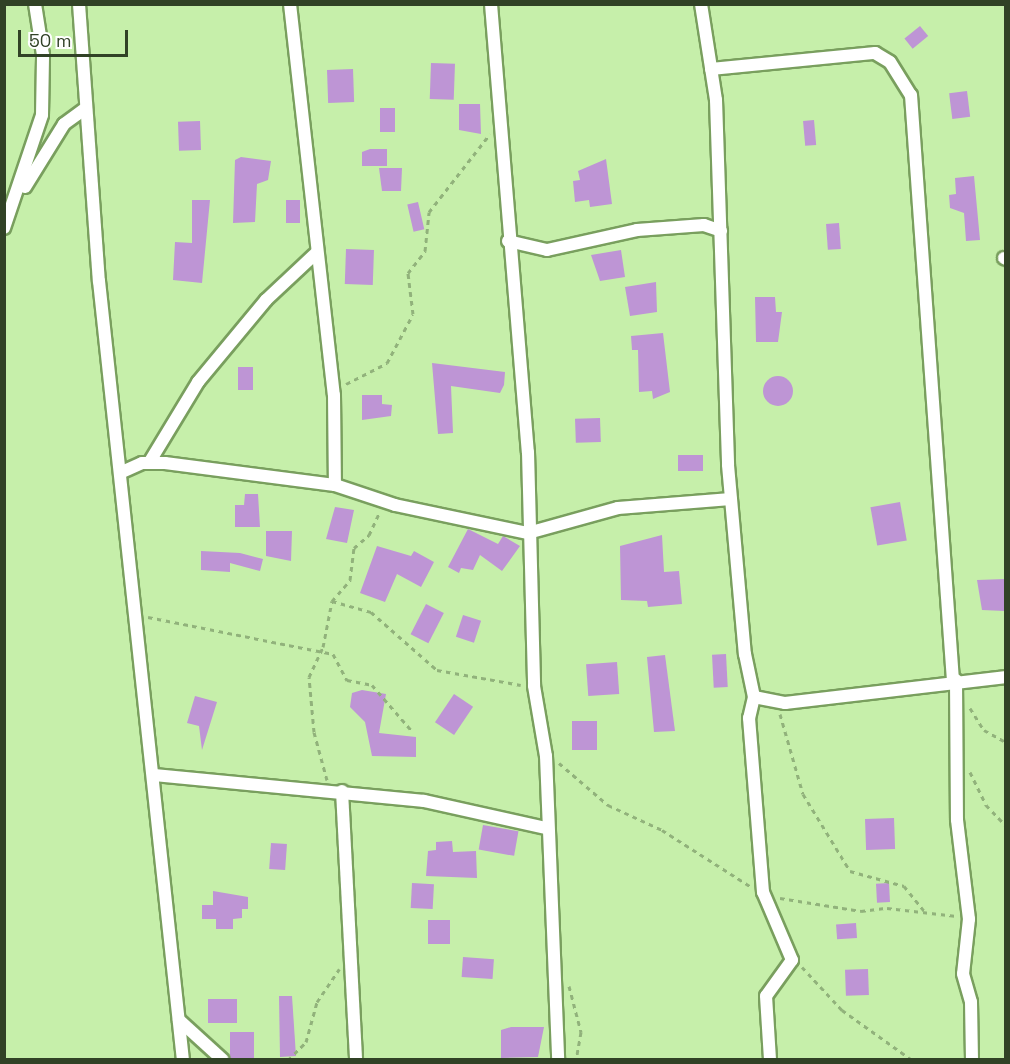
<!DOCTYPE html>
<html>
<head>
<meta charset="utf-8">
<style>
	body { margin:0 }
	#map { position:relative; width:1010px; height:1064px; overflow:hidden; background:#c6efaa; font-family:"Space Grotesk",sans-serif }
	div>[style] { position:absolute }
	.building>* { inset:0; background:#be95d5; transform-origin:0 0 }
	.round { border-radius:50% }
	.path>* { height:3px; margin-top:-1.5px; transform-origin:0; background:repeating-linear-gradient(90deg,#91b27b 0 4.5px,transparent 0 9px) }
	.roads { filter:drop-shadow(2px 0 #799f5e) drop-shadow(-2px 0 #799f5e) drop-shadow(0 2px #799f5e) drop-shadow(0 -2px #799f5e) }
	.minor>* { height:12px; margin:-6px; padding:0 6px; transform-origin:6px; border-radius:6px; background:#fff }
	span { translate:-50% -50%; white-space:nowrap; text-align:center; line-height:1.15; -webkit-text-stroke:4.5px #fff; paint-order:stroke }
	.frame { position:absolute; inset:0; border:6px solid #314226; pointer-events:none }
	.scale { position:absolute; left:18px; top:30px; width:110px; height:27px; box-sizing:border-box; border:3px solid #314226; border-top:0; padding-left:8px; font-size:18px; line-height:21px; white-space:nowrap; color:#314226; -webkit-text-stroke:4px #fff; paint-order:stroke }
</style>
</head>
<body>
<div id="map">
	<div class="building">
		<i style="left:920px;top:26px;width:13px;height:20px;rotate:51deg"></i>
		<i style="left:431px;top:63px;width:24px;height:36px;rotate:2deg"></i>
		<i style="left:353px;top:69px;width:33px;height:26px;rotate:88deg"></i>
		<i style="left:967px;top:91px;width:26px;height:18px;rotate:83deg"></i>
		<i style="clip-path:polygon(459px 104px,480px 104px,481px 134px,459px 130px)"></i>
		<i style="left:380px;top:108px;width:15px;height:24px"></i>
		<i style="left:814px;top:120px;width:25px;height:11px;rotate:85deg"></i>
		<i style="left:200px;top:121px;width:29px;height:22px;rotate:88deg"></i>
		<i style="clip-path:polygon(370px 149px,387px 149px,387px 166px,362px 166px,362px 152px)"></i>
		<i style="clip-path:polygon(241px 157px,271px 161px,268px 180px,257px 184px,255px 222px,233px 223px,235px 160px)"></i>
		<i style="clip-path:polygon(606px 159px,612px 204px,590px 207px,589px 200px,575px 202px,573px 181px,580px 180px,578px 171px)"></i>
		<i style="clip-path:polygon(379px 168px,402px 168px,401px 191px,382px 191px)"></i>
		<i style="clip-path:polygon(974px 176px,980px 240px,966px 241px,964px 213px,950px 208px,949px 195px,956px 194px,955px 178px)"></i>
		<i style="clip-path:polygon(192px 200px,210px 200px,202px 283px,173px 280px,175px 242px,192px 243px)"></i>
		<i style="left:286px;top:200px;width:14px;height:23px"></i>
		<i style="left:418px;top:202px;width:28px;height:11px;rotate:77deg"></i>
		<i style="left:839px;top:223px;width:26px;height:13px;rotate:86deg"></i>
		<i style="left:346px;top:249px;width:28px;height:35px;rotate:2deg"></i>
		<i style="clip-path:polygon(621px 250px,625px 277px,600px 281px,591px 255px)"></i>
		<i style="clip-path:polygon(656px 282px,657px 312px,630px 316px,625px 287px)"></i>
		<i style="clip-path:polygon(755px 297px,775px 297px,776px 312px,782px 312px,778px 342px,756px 342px)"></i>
		<i style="clip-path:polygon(663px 333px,670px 392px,653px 399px,652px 391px,639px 392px,638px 350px,632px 350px,631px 336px)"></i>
		<i style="clip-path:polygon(432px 363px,505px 372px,504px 385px,500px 393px,451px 386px,453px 433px,438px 434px)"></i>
		<i style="left:238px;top:367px;width:15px;height:23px"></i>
		<i class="round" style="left:763px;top:376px;width:30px;height:30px"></i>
		<i style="clip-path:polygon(362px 395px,382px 395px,382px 404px,392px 405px,391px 416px,362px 420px)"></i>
		<i style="left:600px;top:418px;width:24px;height:25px;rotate:88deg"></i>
		<i style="left:678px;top:455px;width:25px;height:16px"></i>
		<i style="clip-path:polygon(245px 494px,258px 494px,260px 527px,235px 527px,235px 505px,244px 505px)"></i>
		<i style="left:900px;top:502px;width:39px;height:30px;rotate:80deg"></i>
		<i style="clip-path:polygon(335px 507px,354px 510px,347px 543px,326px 539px)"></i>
		<i style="clip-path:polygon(468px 529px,498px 544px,503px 536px,520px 546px,502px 571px,480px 555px,473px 570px,461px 568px,459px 573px,448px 567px)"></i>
		<i style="clip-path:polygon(266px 531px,292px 531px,291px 561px,266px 556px)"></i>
		<i style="clip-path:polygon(662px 535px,664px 572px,679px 571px,682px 604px,648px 607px,647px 601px,621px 600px,620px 546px)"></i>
		<i style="clip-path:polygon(377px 546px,411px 556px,414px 551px,434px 562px,421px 587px,397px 574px,385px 602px,360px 593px)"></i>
		<i style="clip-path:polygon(201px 551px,240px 553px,263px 559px,260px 571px,230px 563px,230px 572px,201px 570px)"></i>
		<i style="clip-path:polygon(1005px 579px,1005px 611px,982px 610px,977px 580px)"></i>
		<i style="left:426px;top:604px;width:20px;height:34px;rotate:27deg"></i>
		<i style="left:463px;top:615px;width:19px;height:23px;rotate:18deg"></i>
		<i style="left:726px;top:654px;width:33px;height:14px;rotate:87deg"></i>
		<i style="clip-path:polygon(665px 655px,675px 731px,654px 732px,647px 657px)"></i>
		<i style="left:617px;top:662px;width:32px;height:31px;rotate:86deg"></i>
		<i style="clip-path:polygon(362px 690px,386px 694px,379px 733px,416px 737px,416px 757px,372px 756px,365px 722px,350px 707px,352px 693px)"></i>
		<i style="left:454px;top:694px;width:23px;height:34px;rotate:34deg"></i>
		<i style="clip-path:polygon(195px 696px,217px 702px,202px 750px,199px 726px,187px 723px)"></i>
		<i style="left:572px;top:721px;width:25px;height:29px"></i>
		<i style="left:894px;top:818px;width:31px;height:29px;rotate:88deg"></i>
		<i style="left:483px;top:825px;width:36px;height:25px;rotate:10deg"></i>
		<i style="clip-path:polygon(452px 841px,453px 852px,476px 851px,477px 878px,426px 876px,428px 851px,436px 850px,436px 842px)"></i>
		<i style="left:271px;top:843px;width:16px;height:26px;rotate:4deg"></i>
		<i style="left:412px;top:883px;width:22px;height:25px;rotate:3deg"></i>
		<i style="left:889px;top:883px;width:19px;height:13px;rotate:87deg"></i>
		<i style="clip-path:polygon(213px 891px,248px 897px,248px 909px,242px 909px,242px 918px,233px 919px,233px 929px,216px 929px,216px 919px,202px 919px,202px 905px,213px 905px)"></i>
		<i style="left:428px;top:920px;width:22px;height:24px"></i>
		<i style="left:856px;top:923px;width:15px;height:20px;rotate:86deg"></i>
		<i style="left:463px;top:957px;width:31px;height:20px;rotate:4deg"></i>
		<i style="left:868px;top:969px;width:26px;height:23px;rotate:88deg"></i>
		<i style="clip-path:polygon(279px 996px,292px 996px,296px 1056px,280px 1057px)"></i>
		<i style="left:208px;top:999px;width:29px;height:24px"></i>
		<i style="clip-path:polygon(511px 1027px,544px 1027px,538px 1057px,501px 1058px,501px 1030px)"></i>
		<i style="left:230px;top:1032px;width:24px;height:27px"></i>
	</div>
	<div class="path">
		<i style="left:346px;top:384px;width:46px;rotate:-27.1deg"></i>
		<i style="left:387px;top:363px;width:55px;rotate:-62deg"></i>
		<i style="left:413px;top:314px;width:41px;rotate:-97deg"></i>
		<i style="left:408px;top:273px;width:28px;rotate:-52deg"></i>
		<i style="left:425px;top:251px;width:39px;rotate:-84deg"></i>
		<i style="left:429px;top:212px;width:99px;rotate:-52deg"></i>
		<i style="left:332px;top:601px;width:41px;rotate:15.8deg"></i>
		<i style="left:371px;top:612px;width:88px;rotate:41.3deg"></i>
		<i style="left:437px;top:670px;width:85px;rotate:10.1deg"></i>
		<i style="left:148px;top:617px;width:189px;rotate:11.3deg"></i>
		<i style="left:333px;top:654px;width:30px;rotate:62deg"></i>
		<i style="left:347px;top:680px;width:25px;rotate:11deg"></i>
		<i style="left:372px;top:685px;width:60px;rotate:49.1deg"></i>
		<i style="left:970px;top:708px;width:26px;rotate:58deg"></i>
		<i style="left:984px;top:730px;width:25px;rotate:29deg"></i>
		<i style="left:780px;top:714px;width:83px;rotate:74deg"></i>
		<i style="left:803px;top:794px;width:90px;rotate:58.6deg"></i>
		<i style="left:850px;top:871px;width:56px;rotate:15.5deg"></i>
		<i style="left:904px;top:886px;width:32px;rotate:51deg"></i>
		<i style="left:559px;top:763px;width:65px;rotate:40.6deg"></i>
		<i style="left:608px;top:805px;width:60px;rotate:24.8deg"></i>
		<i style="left:662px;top:830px;width:106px;rotate:32.6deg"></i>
		<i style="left:970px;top:772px;width:37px;rotate:64deg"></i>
		<i style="left:986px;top:805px;width:29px;rotate:46deg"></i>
		<i style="left:327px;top:780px;width:50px;rotate:-105.2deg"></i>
		<i style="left:314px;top:732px;width:55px;rotate:-95.2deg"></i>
		<i style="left:309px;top:677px;width:33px;rotate:-65deg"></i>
		<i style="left:323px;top:647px;width:47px;rotate:-78.9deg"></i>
		<i style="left:332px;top:601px;width:28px;rotate:-49deg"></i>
		<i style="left:350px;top:580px;width:32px;rotate:-83deg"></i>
		<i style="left:354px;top:548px;width:20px;rotate:-41deg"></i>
		<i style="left:369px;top:535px;width:23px;rotate:-65deg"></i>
		<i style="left:780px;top:898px;width:82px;rotate:9.1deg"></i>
		<i style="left:861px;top:911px;width:26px;rotate:-7deg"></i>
		<i style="left:887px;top:908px;width:70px;rotate:6.5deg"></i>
		<i style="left:802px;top:967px;width:59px;rotate:47.1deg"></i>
		<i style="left:842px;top:1010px;width:86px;rotate:35.5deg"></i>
		<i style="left:569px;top:986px;width:48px;rotate:75.4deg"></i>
		<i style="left:581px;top:1032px;width:28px;rotate:100deg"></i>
		<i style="left:288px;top:1060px;width:25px;rotate:-45deg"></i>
		<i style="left:306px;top:1042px;width:41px;rotate:-74.6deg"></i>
		<i style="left:317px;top:1002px;width:40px;rotate:-56deg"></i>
	</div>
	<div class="roads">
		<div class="minor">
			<i style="left:79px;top:4px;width:278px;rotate:85.9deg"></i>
			<i style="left:99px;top:281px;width:784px;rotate:83.85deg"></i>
			<i style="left:290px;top:4px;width:393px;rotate:83.6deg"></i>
			<i style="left:334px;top:395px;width:90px;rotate:89.4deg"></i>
			<i style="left:491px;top:4px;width:450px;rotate:85.3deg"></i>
			<i style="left:528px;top:452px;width:234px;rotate:88.5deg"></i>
			<i style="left:534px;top:686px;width:71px;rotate:80.3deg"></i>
			<i style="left:546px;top:756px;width:304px;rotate:87.7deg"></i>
			<i style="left:701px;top:4px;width:97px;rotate:81.1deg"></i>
			<i style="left:716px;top:100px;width:365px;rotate:88.1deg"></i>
			<i style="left:728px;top:465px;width:190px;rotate:84.9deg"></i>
			<i style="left:745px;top:654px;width:44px;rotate:78.2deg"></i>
			<i style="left:754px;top:697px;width:32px;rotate:11deg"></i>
			<i style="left:785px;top:703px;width:223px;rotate:-6.7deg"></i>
			<i style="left:711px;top:69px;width:165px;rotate:-5.6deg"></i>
			<i style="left:875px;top:53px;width:17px;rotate:31deg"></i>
			<i style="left:890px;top:62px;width:39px;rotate:58deg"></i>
			<i style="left:911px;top:95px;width:588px;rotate:85.9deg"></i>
			<i style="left:25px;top:187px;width:74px;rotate:-58.2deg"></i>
			<i style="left:64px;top:124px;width:27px;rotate:-36deg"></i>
			<i style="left:4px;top:228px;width:119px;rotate:-71.4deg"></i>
			<i style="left:42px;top:115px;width:60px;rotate:-89deg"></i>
			<i style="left:43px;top:55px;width:52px;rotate:-98.9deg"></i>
			<i style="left:508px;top:241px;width:40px;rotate:13deg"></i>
			<i style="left:547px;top:250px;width:92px;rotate:-12.5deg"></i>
			<i style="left:637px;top:230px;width:67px;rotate:-4.3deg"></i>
			<i style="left:704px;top:225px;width:18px;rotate:19deg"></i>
			<i style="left:1004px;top:258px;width:2px;rotate:27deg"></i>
			<i style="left:149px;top:463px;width:95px;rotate:-58.8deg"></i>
			<i style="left:198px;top:382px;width:107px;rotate:-50.3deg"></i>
			<i style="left:266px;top:300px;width:69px;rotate:-43.2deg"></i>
			<i style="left:122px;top:472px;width:22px;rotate:-24deg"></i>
			<i style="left:142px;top:463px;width:23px"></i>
			<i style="left:165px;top:463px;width:171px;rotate:7.4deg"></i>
			<i style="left:335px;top:485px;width:63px;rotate:18.4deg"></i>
			<i style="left:395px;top:505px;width:136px;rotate:11.9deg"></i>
			<i style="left:528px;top:533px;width:93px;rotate:-15.5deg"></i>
			<i style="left:618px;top:508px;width:113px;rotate:-4.6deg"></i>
			<i style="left:956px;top:680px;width:140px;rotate:89.6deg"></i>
			<i style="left:957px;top:820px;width:100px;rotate:83.1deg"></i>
			<i style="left:969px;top:919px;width:55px;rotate:96.2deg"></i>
			<i style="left:963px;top:974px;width:29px;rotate:74deg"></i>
			<i style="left:971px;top:1002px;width:58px;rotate:89deg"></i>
			<i style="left:754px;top:697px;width:22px;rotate:103deg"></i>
			<i style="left:749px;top:718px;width:175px;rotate:85.4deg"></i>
			<i style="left:763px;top:892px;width:74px;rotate:66.9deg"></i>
			<i style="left:792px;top:960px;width:44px;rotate:125.8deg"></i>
			<i style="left:766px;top:996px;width:64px;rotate:86.4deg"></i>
			<i style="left:155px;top:775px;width:270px;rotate:5.5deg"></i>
			<i style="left:424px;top:801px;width:125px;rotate:12.5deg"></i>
			<i style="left:342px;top:791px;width:269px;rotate:87deg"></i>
			<i style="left:179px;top:1020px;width:59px;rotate:42.3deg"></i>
		</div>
	</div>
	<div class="frame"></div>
	<div class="scale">50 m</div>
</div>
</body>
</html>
